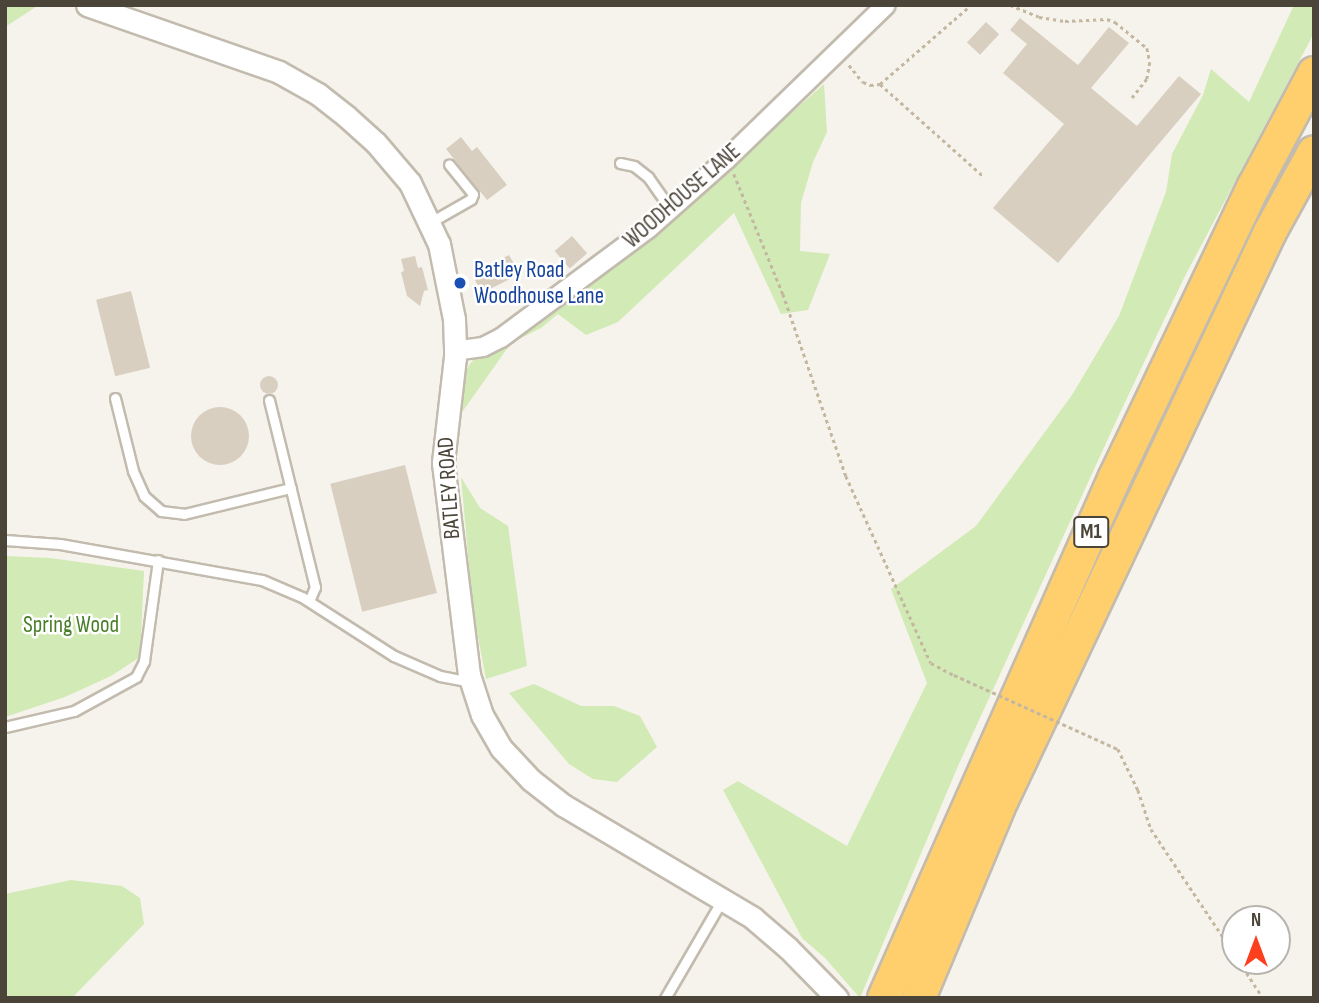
<!DOCTYPE html>
<html>
<head>
<meta charset="utf-8">
<style>
	body { margin:0 }
	#map { position:relative; width:1319px; height:1003px; overflow:hidden; background:#f6f3ec; font-family:"Sofia Sans Condensed",sans-serif }
	div>[style] { position:absolute }
	.green>* { inset:0; background:#d2eab5 }
	.building>* { inset:0; background:#d8cfc1; transform-origin:0 0 }
	.round { border-radius:50% }
	.path>* { height:2.5px; margin-top:-1.25px; transform-origin:0; background:repeating-linear-gradient(90deg,#c4b79f 0 3.5px,transparent 0 7px) }
	.roads { filter:drop-shadow(2px 0 #c2bbae) drop-shadow(-2px 0 #c2bbae) drop-shadow(0 2px #c2bbae) drop-shadow(0 -2px #c2bbae) }
	.service>* { height:9px; margin:-4.5px; padding:0 4.5px; transform-origin:4.5px; border-radius:4.5px; background:#fff }
	.minor>* { height:18px; margin:-9px; padding:0 9px; transform-origin:9px; border-radius:9px; background:#fff }
	.tertiary>* { height:21px; margin:-10.5px; padding:0 10.5px; transform-origin:10.5px; border-radius:10.5px; background:#fff }
	.motorway>* { height:32px; margin:-16px; padding:0 16px; transform-origin:16px; border-radius:16px; background:#ffcf6e }
	.path-bridge>* { height:2.5px; margin-top:-1.25px; transform-origin:0; background:repeating-linear-gradient(90deg,#c4b79f 0 3.5px,transparent 0 7px) }
	.dots>* { width:19px; height:19px; translate:-50% -50%; box-sizing:border-box; border:4px solid #fff; border-radius:50% }
	span { translate:-50% -50%; white-space:nowrap; text-align:center; line-height:1.15; -webkit-text-stroke:5px #fff; paint-order:stroke }
	.shield-label span { padding:2px 5px; background:#fff; border:2px solid; border-radius:5px; -webkit-text-stroke-width:0 }
	.shield-label { font-size:21px; color:#4b4439; font-weight:700 }
	.street-label { font-size:23px; color:#4b4439 }
	.transit-label { font-size:23px; color:#164399 }
	.left { translate:0 -50%; text-align:left }
	.park-label { font-size:23px; color:#4a7f2a }
	.frame { position:absolute; inset:0; border:7px solid #4b4439; pointer-events:none }
	.north { position:absolute; left:1221px; top:905px; width:70px; height:70px; box-sizing:border-box; background:#fff; border:2px solid #b7b4b0; border-radius:50%; rotate:0deg; font-size:19px; font-weight:700; line-height:28px; text-align:center; color:#4b4439 }
	.north::after { content:''; display:block; margin:auto; width:24px; height:32px; background:#fc3f1d; clip-path:polygon(50% 0,100% 100%,50% 72%,0 100%) }
</style>
</head>
<body>
<div id="map">
	<div class="green">
		<i style="clip-path:polygon(5px 5px,39px 5px,5px 27px)"></i>
		<i style="clip-path:polygon(1294px 5px,1314px 5px,1314px 33px,1185px 276px,1118px 417px,958px 766px,860px 998px,825px 958px,802px 938px,723px 790px,738px 781px,847px 846px,927px 683px,891px 589px,976px 526px,1072px 395px,1119px 316px,1166px 192px,1172px 154px,1203px 95px,1211px 69px,1249px 102px)"></i>
		<i style="clip-path:polygon(824px 84px,827px 132px,813px 162px,801px 203px,800px 251px,830px 254px,808px 310px,781px 314px,734px 213px,618px 322px,586px 335px,558px 314px,541px 328px,511px 343px,460px 415px,466px 370px,473px 360px,511px 343px,536px 321px,655px 234px)"></i>
		<i style="clip-path:polygon(461px 477px,480px 508px,508px 526px,527px 666px,486px 679px,473px 610px)"></i>
		<i style="clip-path:polygon(5px 556px,50px 558px,144px 571px,140px 657px,111px 676px,65px 697px,5px 717px)"></i>
		<i style="clip-path:polygon(534px 684px,581px 706px,614px 706px,640px 716px,657px 747px,617px 782px,593px 779px,569px 764px,509px 693px)"></i>
		<i style="clip-path:polygon(71px 880px,122px 886px,140px 898px,144px 924px,72px 998px,5px 998px,5px 894px)"></i>
	</div>
	<div class="building">
		<i style="clip-path:polygon(1020px 18px,1078px 65px,1109px 27px,1129px 43px,1091px 88px,1137px 126px,1179px 76px,1201px 94px,1058px 263px,993px 208px,1064px 124px,1003px 73px,1027px 44px,1010px 30px)"></i>
		<i style="left:986px;top:22px;width:18px;height:28px;rotate:43deg"></i>
		<i style="clip-path:polygon(461px 137px,472px 151px,477px 147px,507px 185px,487px 200px,446px 149px)"></i>
		<i style="left:572px;top:236px;width:23px;height:23px;rotate:49deg"></i>
		<i style="clip-path:polygon(509px 255px,520px 274px,482px 293px,475px 280px,485px 275px,482px 269px)"></i>
		<i style="clip-path:polygon(415px 256px,418px 268px,422px 267px,428px 290px,424px 291px,420px 306px,407px 296px,401px 272px,404px 271px,401px 259px)"></i>
		<i style="left:131px;top:291px;width:79px;height:36px;rotate:76deg"></i>
		<i class="round" style="left:260px;top:376px;width:18px;height:18px"></i>
		<i class="round" style="left:191px;top:407px;width:58px;height:58px"></i>
		<i style="left:405px;top:465px;width:132px;height:77px;rotate:76deg"></i>
	</div>
	<div class="path">
		<i style="left:1010px;top:5px;width:31px;rotate:22deg"></i>
		<i style="left:1039px;top:17px;width:26px;rotate:9deg"></i>
		<i style="left:1065px;top:21px;width:42px;rotate:-2.7deg"></i>
		<i style="left:1107px;top:19px;width:9px;rotate:21deg"></i>
		<i style="left:1115px;top:22px;width:41px;rotate:39.1deg"></i>
		<i style="left:1147px;top:48px;width:14px;rotate:78deg"></i>
		<i style="left:1150px;top:62px;width:17px;rotate:100deg"></i>
		<i style="left:1147px;top:79px;width:24px;rotate:128deg"></i>
		<i style="left:849px;top:65px;width:22px;rotate:51deg"></i>
		<i style="left:863px;top:82px;width:8px;rotate:23deg"></i>
		<i style="left:870px;top:85px;width:10px;rotate:-6deg"></i>
		<i style="left:880px;top:84px;width:121px;rotate:-41deg"></i>
		<i style="left:880px;top:84px;width:137px;rotate:41.7deg"></i>
		<i style="left:734px;top:174px;width:130px;rotate:67.8deg"></i>
		<i style="left:783px;top:294px;width:193px;rotate:70.9deg"></i>
		<i style="left:846px;top:476px;width:205px;rotate:65.6deg"></i>
		<i style="left:931px;top:663px;width:26px;rotate:28deg"></i>
		<i style="left:1118px;top:749px;width:46px;rotate:64deg"></i>
		<i style="left:1138px;top:790px;width:41px;rotate:71.6deg"></i>
		<i style="left:1151px;top:829px;width:151px;rotate:56.3deg"></i>
		<i style="left:1239px;top:961px;width:44px;rotate:57deg"></i>
	</div>
	<div class="roads">
		<div class="service">
			<i style="left:620px;top:163px;width:14px;rotate:12deg"></i>
			<i style="left:634px;top:166px;width:18px;rotate:38deg"></i>
			<i style="left:648px;top:177px;width:39px;rotate:55deg"></i>
			<i style="left:429px;top:223px;width:48px;rotate:-29.7deg"></i>
			<i style="left:471px;top:199px;width:5px;rotate:-68deg"></i>
			<i style="left:473px;top:194px;width:38px;rotate:-129deg"></i>
			<i style="left:115px;top:398px;width:75px;rotate:76.1deg"></i>
			<i style="left:133px;top:471px;width:27px;rotate:66deg"></i>
			<i style="left:144px;top:496px;width:23px;rotate:41deg"></i>
			<i style="left:161px;top:511px;width:23px;rotate:7deg"></i>
			<i style="left:184px;top:514px;width:110px;rotate:-13.7deg"></i>
			<i style="left:269px;top:400px;width:193px;rotate:76.2deg"></i>
			<i style="left:315px;top:587px;width:15px;rotate:113deg"></i>
			<i style="left:5px;top:540px;width:55px;rotate:4.2deg"></i>
			<i style="left:60px;top:544px;width:205px;rotate:10.1deg"></i>
			<i style="left:262px;top:580px;width:43px;rotate:23deg"></i>
			<i style="left:302px;top:597px;width:109px;rotate:32.7deg"></i>
			<i style="left:394px;top:656px;width:50px;rotate:23.5deg"></i>
			<i style="left:440px;top:676px;width:31px;rotate:11deg"></i>
			<i style="left:5px;top:727px;width:71px;rotate:-13.1deg"></i>
			<i style="left:74px;top:711px;width:71px;rotate:-28.7deg"></i>
			<i style="left:136px;top:677px;width:18px;rotate:-63deg"></i>
			<i style="left:144px;top:661px;width:102px;rotate:-82.1deg"></i>
			<i style="left:665px;top:998px;width:113px;rotate:-59.8deg"></i>
		</div>
		<div class="minor">
			<i style="left:454px;top:351px;width:29px;rotate:-8deg"></i>
			<i style="left:483px;top:347px;width:20px;rotate:-27deg"></i>
			<i style="left:501px;top:338px;width:184px;rotate:-36.6deg"></i>
			<i style="left:649px;top:228px;width:104px;rotate:-41.5deg"></i>
			<i style="left:727px;top:159px;width:221px;rotate:-44.1deg"></i>
		</div>
		<div class="tertiary">
			<i style="left:87px;top:5px;width:203px;rotate:19.2deg"></i>
			<i style="left:279px;top:72px;width:45px;rotate:29.4deg"></i>
			<i style="left:318px;top:94px;width:36px;rotate:38deg"></i>
			<i style="left:346px;top:116px;width:40px;rotate:42deg"></i>
			<i style="left:376px;top:143px;width:52px;rotate:49.6deg"></i>
			<i style="left:410px;top:183px;width:68px;rotate:64.6deg"></i>
			<i style="left:439px;top:244px;width:76px;rotate:78.7deg"></i>
			<i style="left:454px;top:319px;width:38px;rotate:88deg"></i>
			<i style="left:455px;top:357px;width:107px;rotate:96.5deg"></i>
			<i style="left:443px;top:463px;width:214px;rotate:83deg"></i>
			<i style="left:469px;top:675px;width:42px;rotate:72deg"></i>
			<i style="left:482px;top:715px;width:38px;rotate:60deg"></i>
			<i style="left:501px;top:748px;width:44px;rotate:46.8deg"></i>
			<i style="left:531px;top:780px;width:41px;rotate:38deg"></i>
			<i style="left:563px;top:805px;width:221px;rotate:30.7deg"></i>
			<i style="left:753px;top:918px;width:46px;rotate:40.6deg"></i>
			<i style="left:788px;top:948px;width:70px;rotate:45.6deg"></i>
		</div>
		<div class="motorway">
			<i style="left:884px;top:998px;width:568px;rotate:-66.1deg"></i>
			<i style="left:1114px;top:479px;width:325px;rotate:-64.5deg"></i>
			<i style="left:1254px;top:186px;width:128px;rotate:-62deg"></i>
			<i style="left:919px;top:998px;width:215px;rotate:-67.3deg"></i>
			<i style="left:1002px;top:800px;width:628px;rotate:-64.74deg"></i>
			<i style="left:1270px;top:232px;width:91px;rotate:-61.2deg"></i>
		</div>
	</div>
	<div class="path-bridge">
		<i style="left:954px;top:675px;width:180px;rotate:24.3deg"></i>
	</div>
	<div class="dots">
		<i style="left:460px;top:283px;background:#1a4fb4"></i>
	</div>
	<div class="shield-label">
		<span style="left:1091px;top:532px">M1</span>
	</div>
	<div class="street-label">
		<span style="left:682px;top:196px;rotate:-41deg">WOODHOUSE LANE</span>
		<span style="left:449px;top:488px;rotate:-94deg">BATLEY ROAD</span>
	</div>
	<div class="transit-label">
		<span class="left" style="left:474px;top:283px">Batley Road<br>Woodhouse Lane</span>
	</div>
	<div class="park-label">
		<span style="left:71px;top:625px">Spring Wood</span>
	</div>
	<div class="frame"></div>
	<div class="north">N</div>
</div>
</body>
</html>
